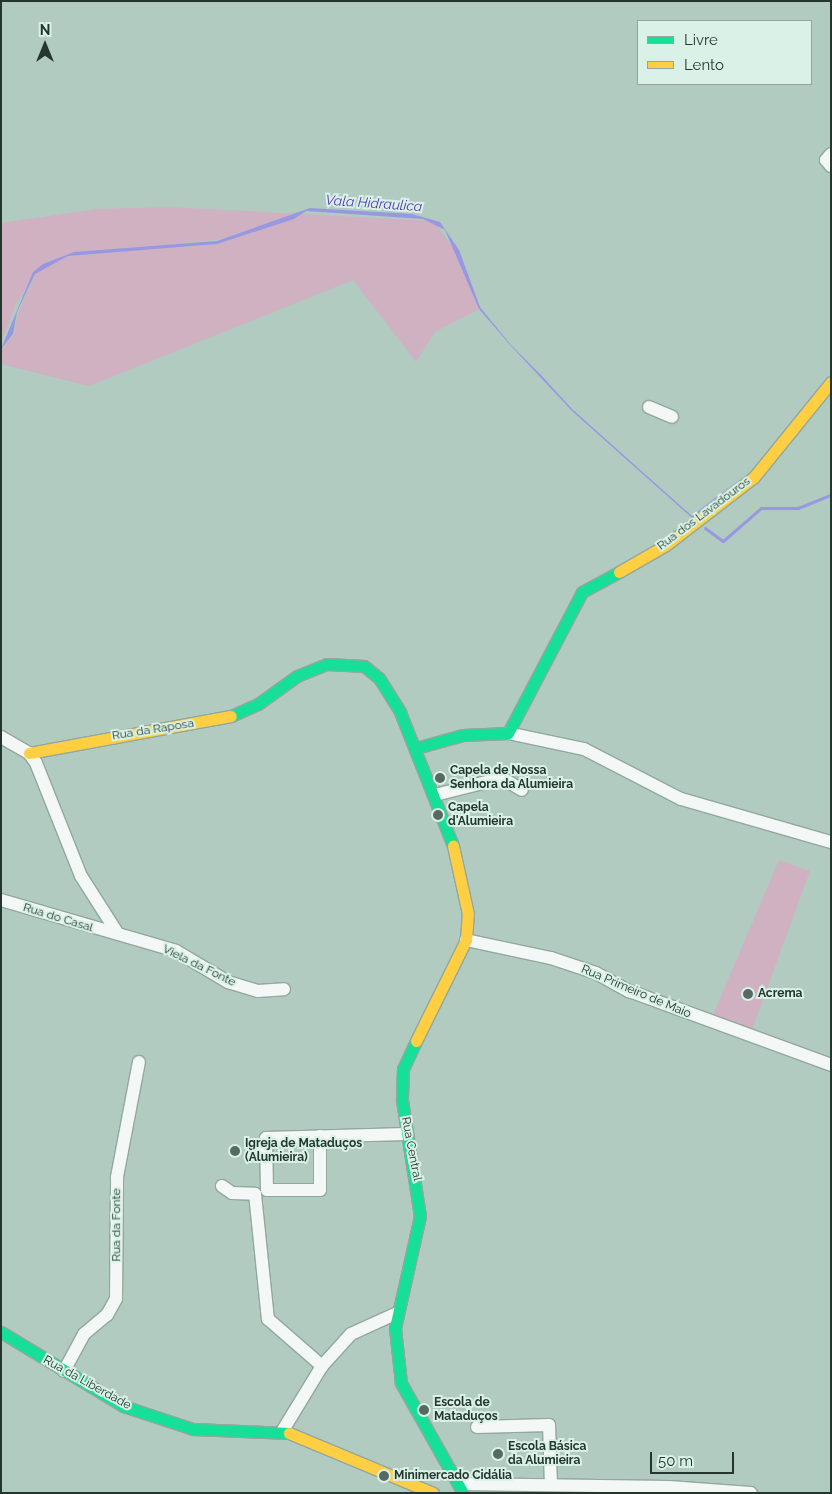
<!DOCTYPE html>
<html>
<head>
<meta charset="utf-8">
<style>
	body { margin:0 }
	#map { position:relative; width:832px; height:1494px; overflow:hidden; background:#b1cbc0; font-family:Raleway,sans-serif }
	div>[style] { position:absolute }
	.green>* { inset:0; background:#cfb1c2 }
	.water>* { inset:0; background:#9898e2 }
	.stream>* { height:3px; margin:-1.5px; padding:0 1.5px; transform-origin:1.5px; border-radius:1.5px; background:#9898e2 }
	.roads { filter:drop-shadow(1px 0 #92a79e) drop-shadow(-1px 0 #92a79e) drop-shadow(0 1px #92a79e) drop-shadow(0 -1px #92a79e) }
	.street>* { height:12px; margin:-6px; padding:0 6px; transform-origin:6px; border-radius:6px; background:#f3f7f6 }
	.fast>* { height:11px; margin:-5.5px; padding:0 5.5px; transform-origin:5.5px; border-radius:5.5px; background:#16e098 }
	.slow>* { height:11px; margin:-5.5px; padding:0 5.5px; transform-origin:5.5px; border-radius:5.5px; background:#ffcf43 }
	.dots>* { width:14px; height:14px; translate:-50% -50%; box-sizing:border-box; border:2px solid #d9f1e6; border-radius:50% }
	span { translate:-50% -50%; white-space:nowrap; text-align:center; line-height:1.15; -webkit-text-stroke:4px #d9f1e6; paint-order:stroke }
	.street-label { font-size:12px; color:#23372e }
	.poi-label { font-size:12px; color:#23372e; font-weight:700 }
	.left { translate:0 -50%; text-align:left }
	.water-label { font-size:14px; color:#5438b7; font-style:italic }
	.frame { position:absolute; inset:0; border:2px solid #23372e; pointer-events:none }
	.legend { position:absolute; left:637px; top:20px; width:175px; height:65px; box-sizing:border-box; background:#d9f1e6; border:1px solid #90a79c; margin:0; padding:6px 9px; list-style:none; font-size:15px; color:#23372e }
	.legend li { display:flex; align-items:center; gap:10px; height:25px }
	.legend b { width:25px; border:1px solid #90a79c }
	.north { position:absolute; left:20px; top:20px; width:50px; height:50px; -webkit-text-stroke:4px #d9f1e6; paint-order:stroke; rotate:0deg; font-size:14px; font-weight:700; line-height:20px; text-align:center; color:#23372e }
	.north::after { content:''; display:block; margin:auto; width:18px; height:22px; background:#23372e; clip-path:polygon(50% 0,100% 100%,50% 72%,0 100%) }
	.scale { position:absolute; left:650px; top:1452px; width:84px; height:22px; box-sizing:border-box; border:2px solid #23372e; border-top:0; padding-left:6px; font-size:15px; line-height:18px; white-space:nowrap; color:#23372e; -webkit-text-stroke:4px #d9f1e6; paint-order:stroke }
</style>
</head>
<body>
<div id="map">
	<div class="green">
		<i style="clip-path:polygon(evenodd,169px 207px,433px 221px,456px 251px,479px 309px,435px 332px,416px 362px,353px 280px,89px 386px,1px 364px,1px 350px,14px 334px,18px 313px,35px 276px,16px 304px,1px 343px,1px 223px,97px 209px,169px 207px,283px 220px,217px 244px,93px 253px,222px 239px,283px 220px)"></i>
		<i style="clip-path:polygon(779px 860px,810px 871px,752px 1030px,713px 1015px)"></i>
	</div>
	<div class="water">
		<i style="clip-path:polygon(310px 208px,412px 214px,440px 222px,459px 250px,480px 307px,511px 345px,542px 376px,572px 409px,692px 516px,738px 480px,692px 518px,572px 411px,511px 346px,479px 309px,445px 230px,423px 219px,306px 211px,294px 219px,217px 244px,68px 256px,35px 274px,17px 312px,13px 334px,1px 349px,33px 272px,43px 264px,74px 252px,217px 241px)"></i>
	</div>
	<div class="stream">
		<i style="left:705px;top:528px;width:22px;rotate:36deg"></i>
		<i style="left:723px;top:541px;width:50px;rotate:-41deg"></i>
		<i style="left:761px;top:508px;width:37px"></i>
		<i style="left:798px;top:508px;width:35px;rotate:-22deg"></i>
	</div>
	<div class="roads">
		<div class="street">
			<i style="left:831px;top:154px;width:8px;rotate:130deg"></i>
			<i style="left:826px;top:160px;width:8px;rotate:50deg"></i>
			<i style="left:649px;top:407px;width:25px;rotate:23deg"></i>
			<i style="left:508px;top:733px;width:78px;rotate:11.9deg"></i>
			<i style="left:584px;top:749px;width:109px;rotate:27.3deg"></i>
			<i style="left:681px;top:799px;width:156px;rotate:16deg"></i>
			<i style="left:1px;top:737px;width:32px;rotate:30deg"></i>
			<i style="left:29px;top:753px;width:12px;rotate:55deg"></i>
			<i style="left:36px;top:763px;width:122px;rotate:68.3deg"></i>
			<i style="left:81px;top:876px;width:65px;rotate:57.5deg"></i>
			<i style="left:435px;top:795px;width:69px;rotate:-14.2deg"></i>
			<i style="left:502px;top:778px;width:23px;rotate:31deg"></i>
			<i style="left:1px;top:900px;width:182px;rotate:16.2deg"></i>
			<i style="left:176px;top:951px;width:61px;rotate:30.8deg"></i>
			<i style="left:228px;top:982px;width:31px;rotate:17deg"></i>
			<i style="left:258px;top:991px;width:26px;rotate:-4deg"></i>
			<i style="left:466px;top:940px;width:87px;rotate:12deg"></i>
			<i style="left:551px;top:958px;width:47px;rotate:18.4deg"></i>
			<i style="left:596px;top:973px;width:38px;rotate:29deg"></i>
			<i style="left:629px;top:991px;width:215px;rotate:20.1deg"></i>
			<i style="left:320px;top:1136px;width:54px;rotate:90deg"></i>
			<i style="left:320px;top:1190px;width:53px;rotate:180deg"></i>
			<i style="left:267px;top:1190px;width:52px;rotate:-91.1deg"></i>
			<i style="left:266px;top:1138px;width:140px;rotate:-1.6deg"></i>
			<i style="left:222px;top:1186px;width:12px;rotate:35deg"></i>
			<i style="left:232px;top:1193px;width:23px;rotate:2deg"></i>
			<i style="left:255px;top:1194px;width:126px;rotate:84.1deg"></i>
			<i style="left:268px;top:1319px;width:72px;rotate:41deg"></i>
			<i style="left:64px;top:1371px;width:42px;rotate:-61.6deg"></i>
			<i style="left:84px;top:1334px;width:30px;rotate:-40deg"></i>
			<i style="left:107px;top:1315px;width:18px;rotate:-61deg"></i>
			<i style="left:116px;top:1299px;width:122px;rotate:-89.5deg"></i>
			<i style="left:117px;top:1177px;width:117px;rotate:-79.2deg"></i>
			<i style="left:477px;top:1427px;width:72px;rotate:-1.6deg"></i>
			<i style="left:549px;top:1425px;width:60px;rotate:88.1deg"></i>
			<i style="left:283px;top:1430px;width:75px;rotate:-58.6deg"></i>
			<i style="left:322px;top:1366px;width:43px;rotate:-47.8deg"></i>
			<i style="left:351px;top:1334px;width:51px;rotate:-24.5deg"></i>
			<i style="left:461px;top:1484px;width:208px;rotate:0.8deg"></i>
			<i style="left:669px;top:1487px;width:82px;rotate:4.2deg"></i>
		</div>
		<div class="fast">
			<i style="left:231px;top:716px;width:30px;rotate:-24deg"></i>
			<i style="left:258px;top:704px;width:48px;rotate:-35.7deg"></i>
			<i style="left:297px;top:676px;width:32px;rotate:-22deg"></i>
			<i style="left:327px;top:664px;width:37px;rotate:3deg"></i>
			<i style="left:364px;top:666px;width:19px;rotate:39deg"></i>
			<i style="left:379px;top:678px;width:40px;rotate:58deg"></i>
			<i style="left:400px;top:712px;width:144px;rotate:68.4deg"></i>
			<i style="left:416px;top:748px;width:49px;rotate:-15.5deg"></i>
			<i style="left:463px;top:735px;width:45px;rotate:-2.5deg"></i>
			<i style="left:508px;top:733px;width:159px;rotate:-62.3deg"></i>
			<i style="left:582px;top:592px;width:42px;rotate:-28.4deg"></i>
			<i style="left:416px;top:1041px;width:31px;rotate:115deg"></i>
			<i style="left:403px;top:1069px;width:31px;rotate:92deg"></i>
			<i style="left:402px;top:1100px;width:117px;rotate:81.2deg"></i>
			<i style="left:420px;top:1216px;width:115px;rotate:102.6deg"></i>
			<i style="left:395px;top:1328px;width:55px;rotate:83.8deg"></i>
			<i style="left:401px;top:1383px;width:126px;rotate:60.6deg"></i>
			<i style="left:1px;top:1332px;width:143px;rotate:31.2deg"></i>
			<i style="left:123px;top:1406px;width:74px;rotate:18.2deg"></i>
			<i style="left:193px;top:1429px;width:96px;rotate:2.4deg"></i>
		</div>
		<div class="slow">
			<i style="left:619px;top:572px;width:54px;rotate:-29.9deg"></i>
			<i style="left:666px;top:545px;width:111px;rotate:-37.7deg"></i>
			<i style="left:754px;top:477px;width:122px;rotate:-51deg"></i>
			<i style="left:29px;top:753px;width:205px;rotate:-10.4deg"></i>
			<i style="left:416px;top:1041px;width:113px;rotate:-63.7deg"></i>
			<i style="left:466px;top:940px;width:26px;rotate:-86deg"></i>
			<i style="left:468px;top:914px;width:70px;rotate:-102.4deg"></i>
			<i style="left:289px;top:1433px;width:156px;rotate:22.6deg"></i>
		</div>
	</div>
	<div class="dots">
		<i style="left:440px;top:778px;background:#556b61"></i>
		<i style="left:438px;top:815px;background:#556b61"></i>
		<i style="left:748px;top:994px;background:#556b61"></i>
		<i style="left:235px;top:1151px;background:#556b61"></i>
		<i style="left:424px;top:1410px;background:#556b61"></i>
		<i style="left:498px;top:1454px;background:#556b61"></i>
		<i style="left:384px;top:1476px;background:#556b61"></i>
	</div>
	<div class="street-label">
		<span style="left:704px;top:514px;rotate:-37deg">Rua dos Lavadouros</span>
		<span style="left:153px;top:730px;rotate:-9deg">Rua da Raposa</span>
		<span style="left:58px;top:918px;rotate:17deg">Rua do Casal</span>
		<span style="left:199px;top:966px;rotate:26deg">Viela da Fonte</span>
		<span style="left:636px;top:992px;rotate:23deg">Rua Primeiro de Maio</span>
		<span style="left:411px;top:1149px;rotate:79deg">Rua Central</span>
		<span style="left:117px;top:1225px;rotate:-90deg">Rua da Fonte</span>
		<span style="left:87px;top:1383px;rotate:29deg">Rua da Liberdade</span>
	</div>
	<div class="poi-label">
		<span class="left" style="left:450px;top:778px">Capela de Nossa<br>Senhora da Alumieira</span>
		<span class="left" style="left:448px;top:815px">Capela<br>d'Alumieira</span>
		<span class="left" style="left:758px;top:994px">Acrema</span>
		<span class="left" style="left:245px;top:1151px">Igreja de Mataduços<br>(Alumieira)</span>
		<span class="left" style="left:434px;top:1410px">Escola de<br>Mataduços</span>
		<span class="left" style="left:508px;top:1454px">Escola Básica<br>da Alumieira</span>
		<span class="left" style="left:394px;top:1476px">Minimercado Cidália</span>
	</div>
	<div class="water-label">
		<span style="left:374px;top:203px;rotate:4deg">Vala Hidraulica</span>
	</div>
	<div class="frame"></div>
	<ul class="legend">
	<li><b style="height:6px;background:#16e098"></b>Livre</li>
	<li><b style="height:6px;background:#ffcf43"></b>Lento</li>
	</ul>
	<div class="north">N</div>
	<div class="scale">50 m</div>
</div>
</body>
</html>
